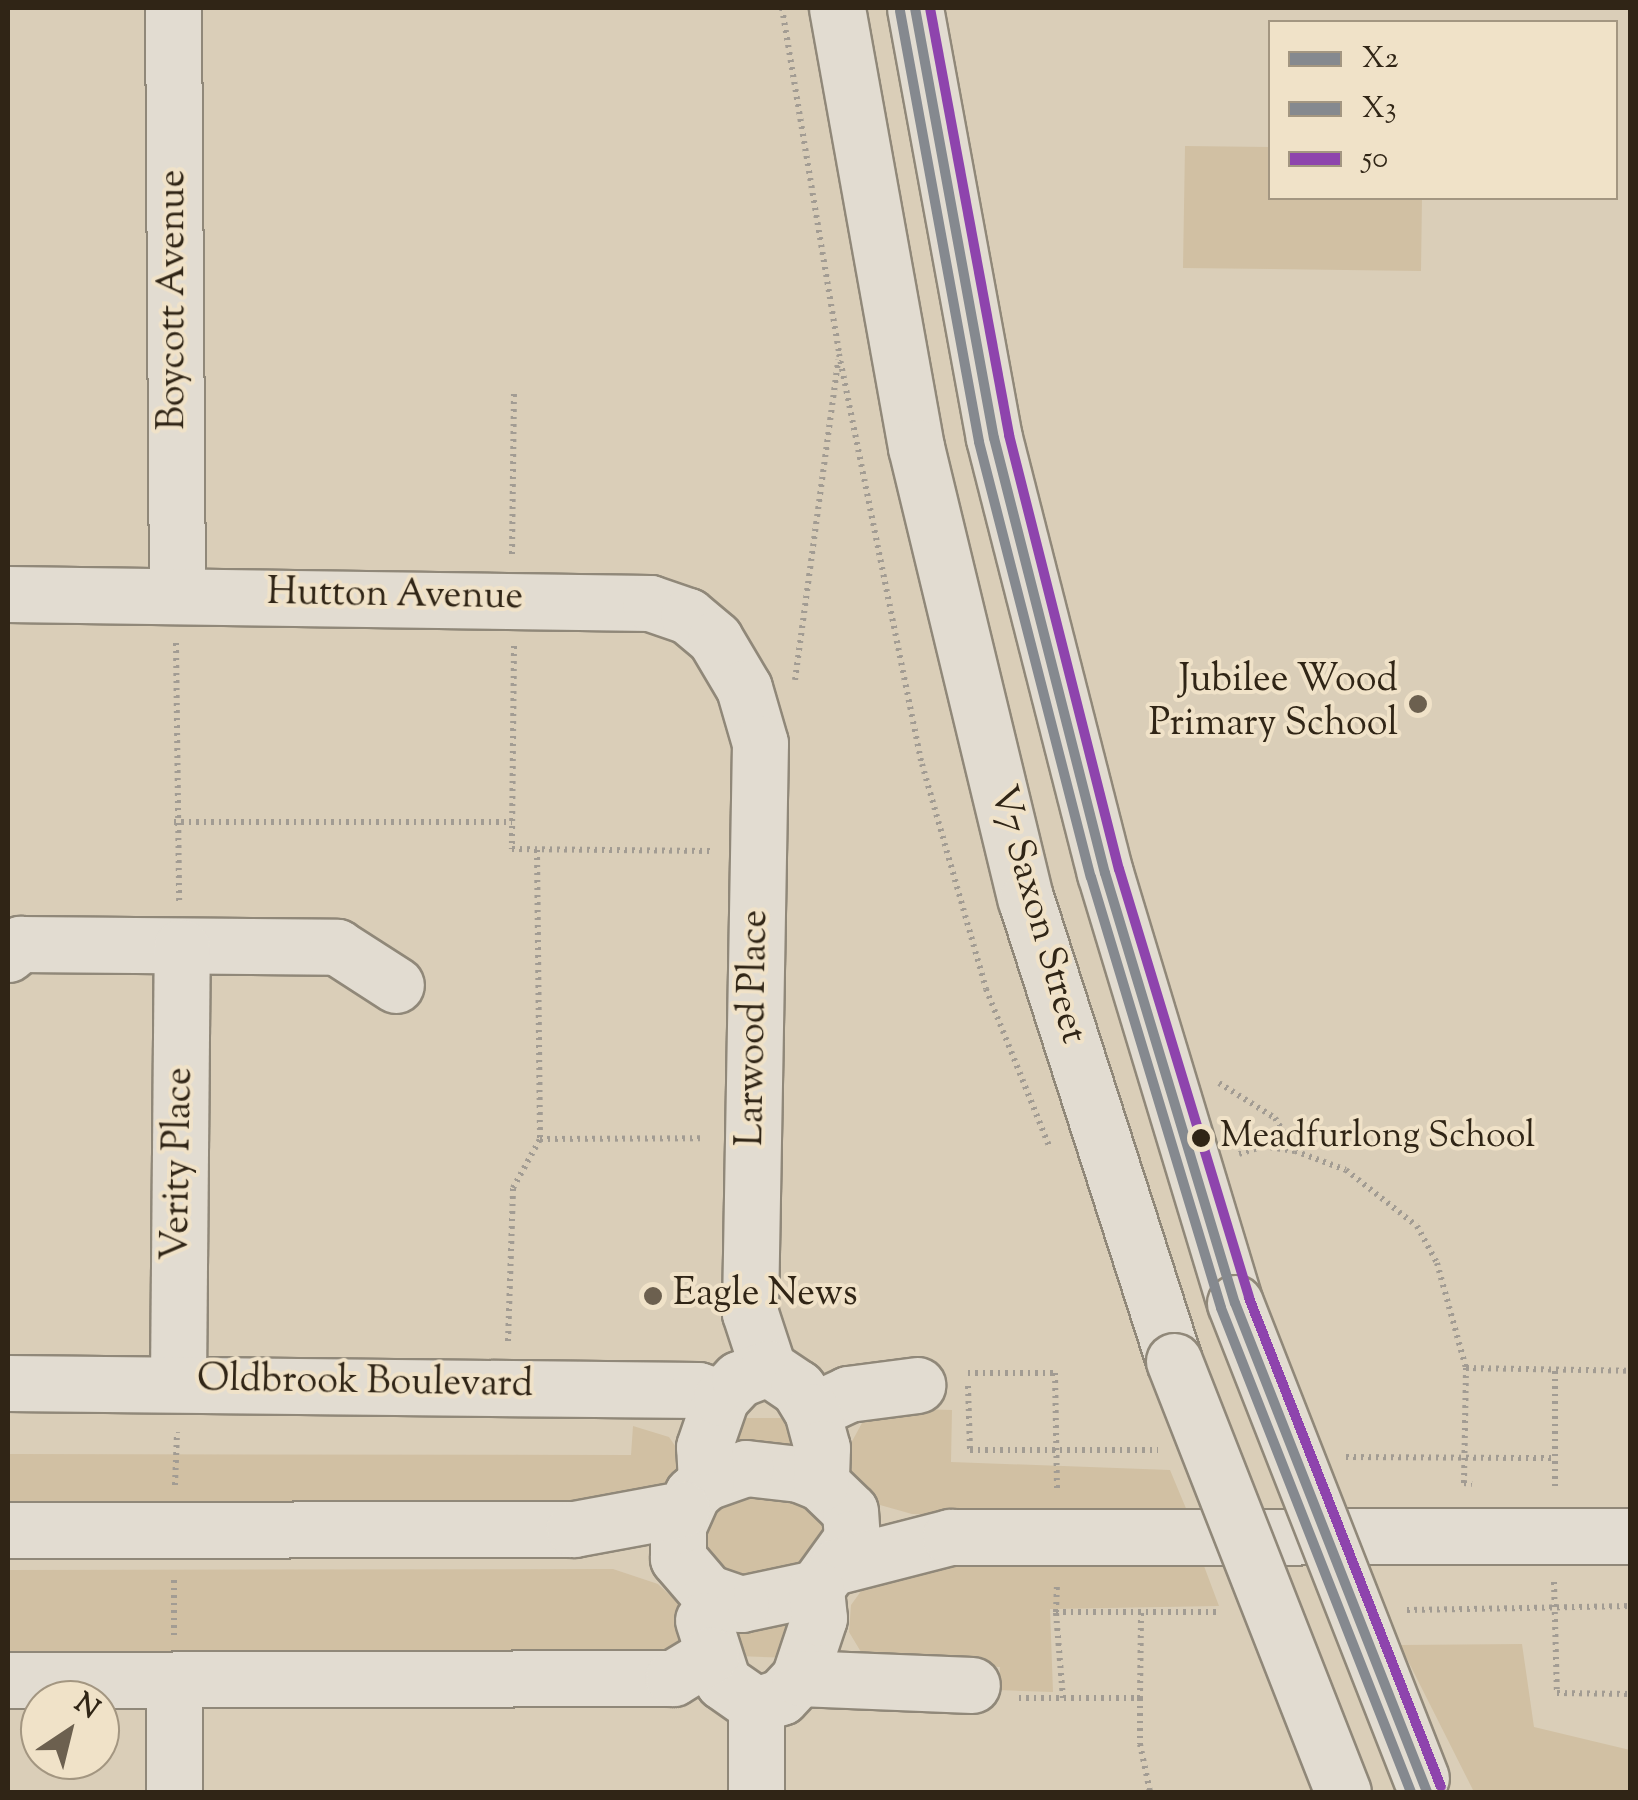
<!DOCTYPE html>
<html>
<head>
<meta charset="utf-8">
<style>
	body { margin:0 }
	#map { position:relative; width:1638px; height:1800px; overflow:hidden; background:#daceb8; font-family:"Sorts Mill Goudy",serif }
	div>[style] { position:absolute }
	.green>* { inset:0; background:#d1c0a3 }
	.path>* { height:6px; margin-top:-3px; transform-origin:0; background:repeating-linear-gradient(90deg,#a29c93 0 2.5px,transparent 0 7.5px) }
	.roads { filter:drop-shadow(2px 0 #908879) drop-shadow(-2px 0 #908879) drop-shadow(0 2px #908879) drop-shadow(0 -2px #908879) }
	.minor>* { height:55px; margin:-27.5px; padding:0 27.5px; transform-origin:27.5px; border-radius:27.5px; background:#e2dcd1 }
	.bridges { filter:drop-shadow(2px 0 #908879) drop-shadow(-2px 0 #908879) drop-shadow(0 2px #908879) drop-shadow(0 -2px #908879) }
	.minor-bridge>* { height:55px; margin:-27.5px; padding:0 27.5px; transform-origin:27.5px; border-radius:27.5px; background:#e2dcd1 }
	.bus-1>* { height:10px; margin:-5px; padding:0 5px; transform-origin:5px; border-radius:5px; background:#85898f }
	.bus-2>* { height:10px; margin:-5px; padding:0 5px; transform-origin:5px; border-radius:5px; background:#85898f }
	.bus-3>* { height:10px; margin:-5px; padding:0 5px; transform-origin:5px; border-radius:5px; background:#8e44ad }
	.dots>* { width:28px; height:28px; translate:-50% -50%; box-sizing:border-box; border:5px solid #f0e2c8; border-radius:50% }
	span { translate:-50% -50%; white-space:nowrap; text-align:center; line-height:1.15; -webkit-text-stroke:8px #f0e2c8; paint-order:stroke }
	.bus-label { font-size:36px; color:#302516 }
	.left { translate:0 -50%; text-align:left }
	.street-label { font-size:38px; color:#302516 }
	.poi-label { font-size:38px; color:#302516 }
	.right { translate:-100% -50%; text-align:right }
	.frame { position:absolute; inset:0; border:10px solid #302516; pointer-events:none }
	.legend { position:absolute; left:1268px; top:20px; width:350px; height:180px; box-sizing:border-box; background:#f0e2c8; border:2px solid #a39681; margin:0; padding:12px 18px; list-style:none; font-size:30px; color:#302516 }
	.legend li { display:flex; align-items:center; gap:20px; height:50px }
	.legend b { width:50px; border:2px solid #a39681 }
	.north { position:absolute; left:20px; top:1680px; width:100px; height:100px; box-sizing:border-box; background:#f0e2c8; border:2px solid #a39681; border-radius:50%; rotate:35deg; font-size:28px; font-weight:700; line-height:40px; text-align:center; color:#302516 }
	.north::after { content:''; display:block; margin:auto; width:35px; height:45px; background:#6c604f; clip-path:polygon(50% 0,100% 100%,50% 72%,0 100%) }
</style>
</head>
<body>
<div id="map">
	<div class="green">
		<i style="clip-path:polygon(1185px 146px,1270px 147px,1270px 198px,1422px 198px,1421px 271px,1183px 268px)"></i>
		<i style="clip-path:polygon(915px 1409px,952px 1410px,951px 1462px,1170px 1470px,1190px 1518px,912px 1514px,880px 1505px,849px 1477px,850px 1445px,862px 1423px,882px 1412px)"></i>
		<i style="clip-path:polygon(738px 1418px,790px 1418px,798px 1455px,731px 1454px)"></i>
		<i style="clip-path:polygon(633px 1426px,669px 1437px,680px 1453px,683px 1473px,664px 1502px,8px 1511px,8px 1454px,631px 1455px)"></i>
		<i style="clip-path:polygon(742px 1493px,799px 1499px,827px 1523px,822px 1560px,763px 1585px,706px 1562px,699px 1521px)"></i>
		<i style="clip-path:polygon(1204px 1566px,1219px 1606px,1050px 1609px,1053px 1692px,998px 1690px,1000px 1667px,881px 1664px,864px 1657px,849px 1632px,851px 1605px,864px 1587px,912px 1567px)"></i>
		<i style="clip-path:polygon(613px 1569px,658px 1584px,678px 1603px,682px 1638px,670px 1656px,8px 1664px,8px 1570px)"></i>
		<i style="clip-path:polygon(729px 1623px,800px 1624px,793px 1658px,737px 1656px)"></i>
		<i style="clip-path:polygon(1522px 1644px,1534px 1727px,1630px 1750px,1630px 1792px,1474px 1792px,1400px 1645px)"></i>
	</div>
	<div class="path">
		<i style="left:782px;top:8px;width:351px;rotate:80.6deg"></i>
		<i style="left:839px;top:354px;width:418px;rotate:78.6deg"></i>
		<i style="left:922px;top:764px;width:234px;rotate:74.1deg"></i>
		<i style="left:986px;top:989px;width:169px;rotate:68.1deg"></i>
		<i style="left:512px;top:554px;width:164px;rotate:-89.3deg"></i>
		<i style="left:176px;top:643px;width:258px;rotate:89.3deg"></i>
		<i style="left:514px;top:646px;width:203px;rotate:90.6deg"></i>
		<i style="left:512px;top:849px;width:199px;rotate:0.6deg"></i>
		<i style="left:795px;top:680px;width:323px;rotate:-82.3deg"></i>
		<i style="left:174px;top:822px;width:338px"></i>
		<i style="left:537px;top:850px;width:289px;rotate:89.4deg"></i>
		<i style="left:540px;top:1139px;width:165px;rotate:-0.3deg"></i>
		<i style="left:1219px;top:1083px;width:66px;rotate:32deg"></i>
		<i style="left:1275px;top:1118px;width:39px;rotate:59deg"></i>
		<i style="left:1239px;top:1154px;width:25px;rotate:-18deg"></i>
		<i style="left:1263px;top:1146px;width:32px;rotate:9deg"></i>
		<i style="left:1295px;top:1151px;width:54px;rotate:20.4deg"></i>
		<i style="left:1346px;top:1170px;width:90px;rotate:38.3deg"></i>
		<i style="left:1417px;top:1226px;width:42px;rotate:61.6deg"></i>
		<i style="left:1437px;top:1263px;width:109px;rotate:74.6deg"></i>
		<i style="left:1466px;top:1368px;width:115px;rotate:91deg"></i>
		<i style="left:1464px;top:1483px;width:8px;rotate:7deg"></i>
		<i style="left:508px;top:1341px;width:153px;rotate:-88.1deg"></i>
		<i style="left:513px;top:1188px;width:56px;rotate:-61.1deg"></i>
		<i style="left:1466px;top:1368px;width:164px;rotate:1deg"></i>
		<i style="left:1555px;top:1371px;width:119px;rotate:90deg"></i>
		<i style="left:968px;top:1373px;width:87px"></i>
		<i style="left:1055px;top:1373px;width:116px;rotate:89deg"></i>
		<i style="left:968px;top:1386px;width:64px;rotate:88.2deg"></i>
		<i style="left:970px;top:1450px;width:188px"></i>
		<i style="left:1346px;top:1457px;width:208px;rotate:0.3deg"></i>
		<i style="left:175px;top:1485px;width:53px;rotate:-87.8deg"></i>
		<i style="left:1554px;top:1582px;width:111px;rotate:88.5deg"></i>
		<i style="left:1557px;top:1693px;width:73px;rotate:0.8deg"></i>
		<i style="left:1407px;top:1610px;width:223px;rotate:-1deg"></i>
		<i style="left:1056px;top:1612px;width:30px;rotate:-88deg"></i>
		<i style="left:174px;top:1635px;width:58px;rotate:-90deg"></i>
		<i style="left:1019px;top:1698px;width:121px"></i>
		<i style="left:1140px;top:1698px;width:46px;rotate:90deg"></i>
		<i style="left:1140px;top:1744px;width:49px;rotate:78.2deg"></i>
		<i style="left:1063px;top:1698px;width:86px;rotate:-94.7deg"></i>
		<i style="left:1056px;top:1612px;width:163px"></i>
		<i style="left:1140px;top:1698px;width:86px;rotate:-89.3deg"></i>
	</div>
	<div class="roads">
		<div class="minor">
			<i style="left:173px;top:8px;width:584px;rotate:89.61deg"></i>
			<i style="left:837px;top:8px;width:446px;rotate:79.8deg"></i>
			<i style="left:916px;top:447px;width:466px;rotate:76.4deg"></i>
			<i style="left:1026px;top:900px;width:484px;rotate:72.2deg"></i>
			<i style="left:915px;top:8px;width:437px;rotate:79.6deg"></i>
			<i style="left:994px;top:438px;width:449px;rotate:75.7deg"></i>
			<i style="left:1105px;top:873px;width:449px;rotate:73.2deg"></i>
			<i style="left:8px;top:594px;width:642px;rotate:0.8deg"></i>
			<i style="left:650px;top:603px;width:40px;rotate:18.9deg"></i>
			<i style="left:688px;top:616px;width:35px;rotate:40deg"></i>
			<i style="left:715px;top:639px;width:57px;rotate:59.4deg"></i>
			<i style="left:744px;top:688px;width:57px;rotate:73.8deg"></i>
			<i style="left:760px;top:743px;width:570px;rotate:91.01deg"></i>
			<i style="left:750px;top:1313px;width:58px;rotate:71.9deg"></i>
			<i style="left:8px;top:954px;width:16px;rotate:-40deg"></i>
			<i style="left:20px;top:944px;width:317px;rotate:0.5deg"></i>
			<i style="left:337px;top:947px;width:70px;rotate:32.8deg"></i>
			<i style="left:178px;top:1381px;width:434px;rotate:-89.5deg"></i>
			<i style="left:8px;top:1383px;width:690px;rotate:0.58deg"></i>
			<i style="left:698px;top:1390px;width:24px;rotate:19deg"></i>
			<i style="left:812px;top:1411px;width:40px;rotate:-25deg"></i>
			<i style="left:848px;top:1394px;width:70px;rotate:-7.4deg"></i>
			<i style="left:746px;top:1468px;width:53px;rotate:6.5deg"></i>
			<i style="left:799px;top:1474px;width:24px;rotate:22deg"></i>
			<i style="left:821px;top:1483px;width:40px;rotate:44deg"></i>
			<i style="left:850px;top:1511px;width:27px;rotate:86deg"></i>
			<i style="left:852px;top:1538px;width:62px;rotate:125.8deg"></i>
			<i style="left:816px;top:1588px;width:77px;rotate:168deg"></i>
			<i style="left:741px;top:1604px;width:36px;rotate:-161deg"></i>
			<i style="left:707px;top:1592px;width:45px;rotate:-130.5deg"></i>
			<i style="left:678px;top:1558px;width:32px;rotate:-90deg"></i>
			<i style="left:678px;top:1526px;width:35px;rotate:-66deg"></i>
			<i style="left:692px;top:1494px;width:18px;rotate:-41deg"></i>
			<i style="left:706px;top:1482px;width:42px;rotate:-19.3deg"></i>
			<i style="left:706px;top:1482px;width:35px;rotate:-93deg"></i>
			<i style="left:704px;top:1447px;width:52px;rotate:-70.9deg"></i>
			<i style="left:721px;top:1398px;width:26px;rotate:-47deg"></i>
			<i style="left:739px;top:1379px;width:31px;rotate:-21deg"></i>
			<i style="left:768px;top:1368px;width:36px;rotate:34deg"></i>
			<i style="left:798px;top:1388px;width:27px;rotate:59deg"></i>
			<i style="left:812px;top:1411px;width:38px;rotate:75deg"></i>
			<i style="left:822px;top:1448px;width:35px;rotate:92deg"></i>
			<i style="left:8px;top:1530px;width:566px;rotate:-0.1deg"></i>
			<i style="left:574px;top:1529px;width:110px;rotate:-10.5deg"></i>
			<i style="left:837px;top:1566px;width:117px;rotate:-14.4deg"></i>
			<i style="left:950px;top:1537px;width:680px;rotate:-0.08deg"></i>
			<i style="left:703px;top:1620px;width:65px;rotate:72.1deg"></i>
			<i style="left:723px;top:1682px;width:40px;rotate:34.9deg"></i>
			<i style="left:756px;top:1705px;width:26px;rotate:-18deg"></i>
			<i style="left:781px;top:1697px;width:26px;rotate:-47deg"></i>
			<i style="left:799px;top:1678px;width:63px;rotate:-71.6deg"></i>
			<i style="left:819px;top:1618px;width:30px;rotate:-96deg"></i>
			<i style="left:799px;top:1678px;width:173px;rotate:2.3deg"></i>
			<i style="left:8px;top:1680px;width:665px;rotate:-0.17deg"></i>
			<i style="left:673px;top:1678px;width:44px;rotate:-31.2deg"></i>
			<i style="left:174px;top:1681px;width:111px;rotate:90deg"></i>
			<i style="left:756px;top:1705px;width:87px;rotate:90deg"></i>
		</div>
	</div>
	<div class="bridges">
		<div class="minor-bridge">
			<i style="left:1235px;top:1303px;width:510px;rotate:68.62deg"></i>
			<i style="left:1174px;top:1361px;width:463px;rotate:68.6deg"></i>
		</div>
	</div>
	<div class="bus-1">
		<i style="left:915px;top:8px;width:437px;rotate:79.6deg"></i>
		<i style="left:994px;top:438px;width:449px;rotate:75.7deg"></i>
		<i style="left:1105px;top:873px;width:449px;rotate:73.2deg"></i>
		<i style="left:1235px;top:1303px;width:525px;rotate:68.56deg"></i>
	</div>
	<div class="bus-2">
		<i style="left:900px;top:11px;width:438px;rotate:79.6deg"></i>
		<i style="left:979px;top:442px;width:449px;rotate:75.6deg"></i>
		<i style="left:1091px;top:877px;width:450px;rotate:73.2deg"></i>
		<i style="left:1221px;top:1308px;width:520px;rotate:68.57deg"></i>
	</div>
	<div class="bus-3">
		<i style="left:930px;top:8px;width:434px;rotate:79.5deg"></i>
		<i style="left:1009px;top:435px;width:448px;rotate:75.8deg"></i>
		<i style="left:1119px;top:869px;width:448px;rotate:73.1deg"></i>
		<i style="left:1249px;top:1298px;width:525px;rotate:68.56deg"></i>
	</div>
	<div class="dots">
		<i style="left:1418px;top:704px;background:#6c604f"></i>
		<i style="left:1201px;top:1138px;background:#302516"></i>
		<i style="left:653px;top:1296px;background:#6c604f"></i>
	</div>
	<div class="bus-label">
		<span class="left" style="left:1220px;top:1138px">Meadfurlong School</span>
	</div>
	<div class="street-label">
		<span style="left:175px;top:300px;rotate:-90deg">Boycott Avenue</span>
		<span style="left:395px;top:597px;rotate:1deg">Hutton Avenue</span>
		<span style="left:1036px;top:915px;rotate:74deg">V7 Saxon Street</span>
		<span style="left:755px;top:1028px;rotate:-89deg">Larwood Place</span>
		<span style="left:180px;top:1164px;rotate:-89deg">Verity Place</span>
		<span style="left:365px;top:1384px;rotate:1deg">Oldbrook Boulevard</span>
	</div>
	<div class="poi-label">
		<span class="right" style="left:1398px;top:704px">Jubilee Wood<br>Primary School</span>
		<span class="left" style="left:673px;top:1296px">Eagle News</span>
	</div>
	<div class="frame"></div>
	<ul class="legend">
	<li><b style="height:12px;background:#85898f"></b>X2</li>
	<li><b style="height:12px;background:#85898f"></b>X3</li>
	<li><b style="height:12px;background:#8e44ad"></b>50</li>
	</ul>
	<div class="north">N</div>
</div>
</body>
</html>
